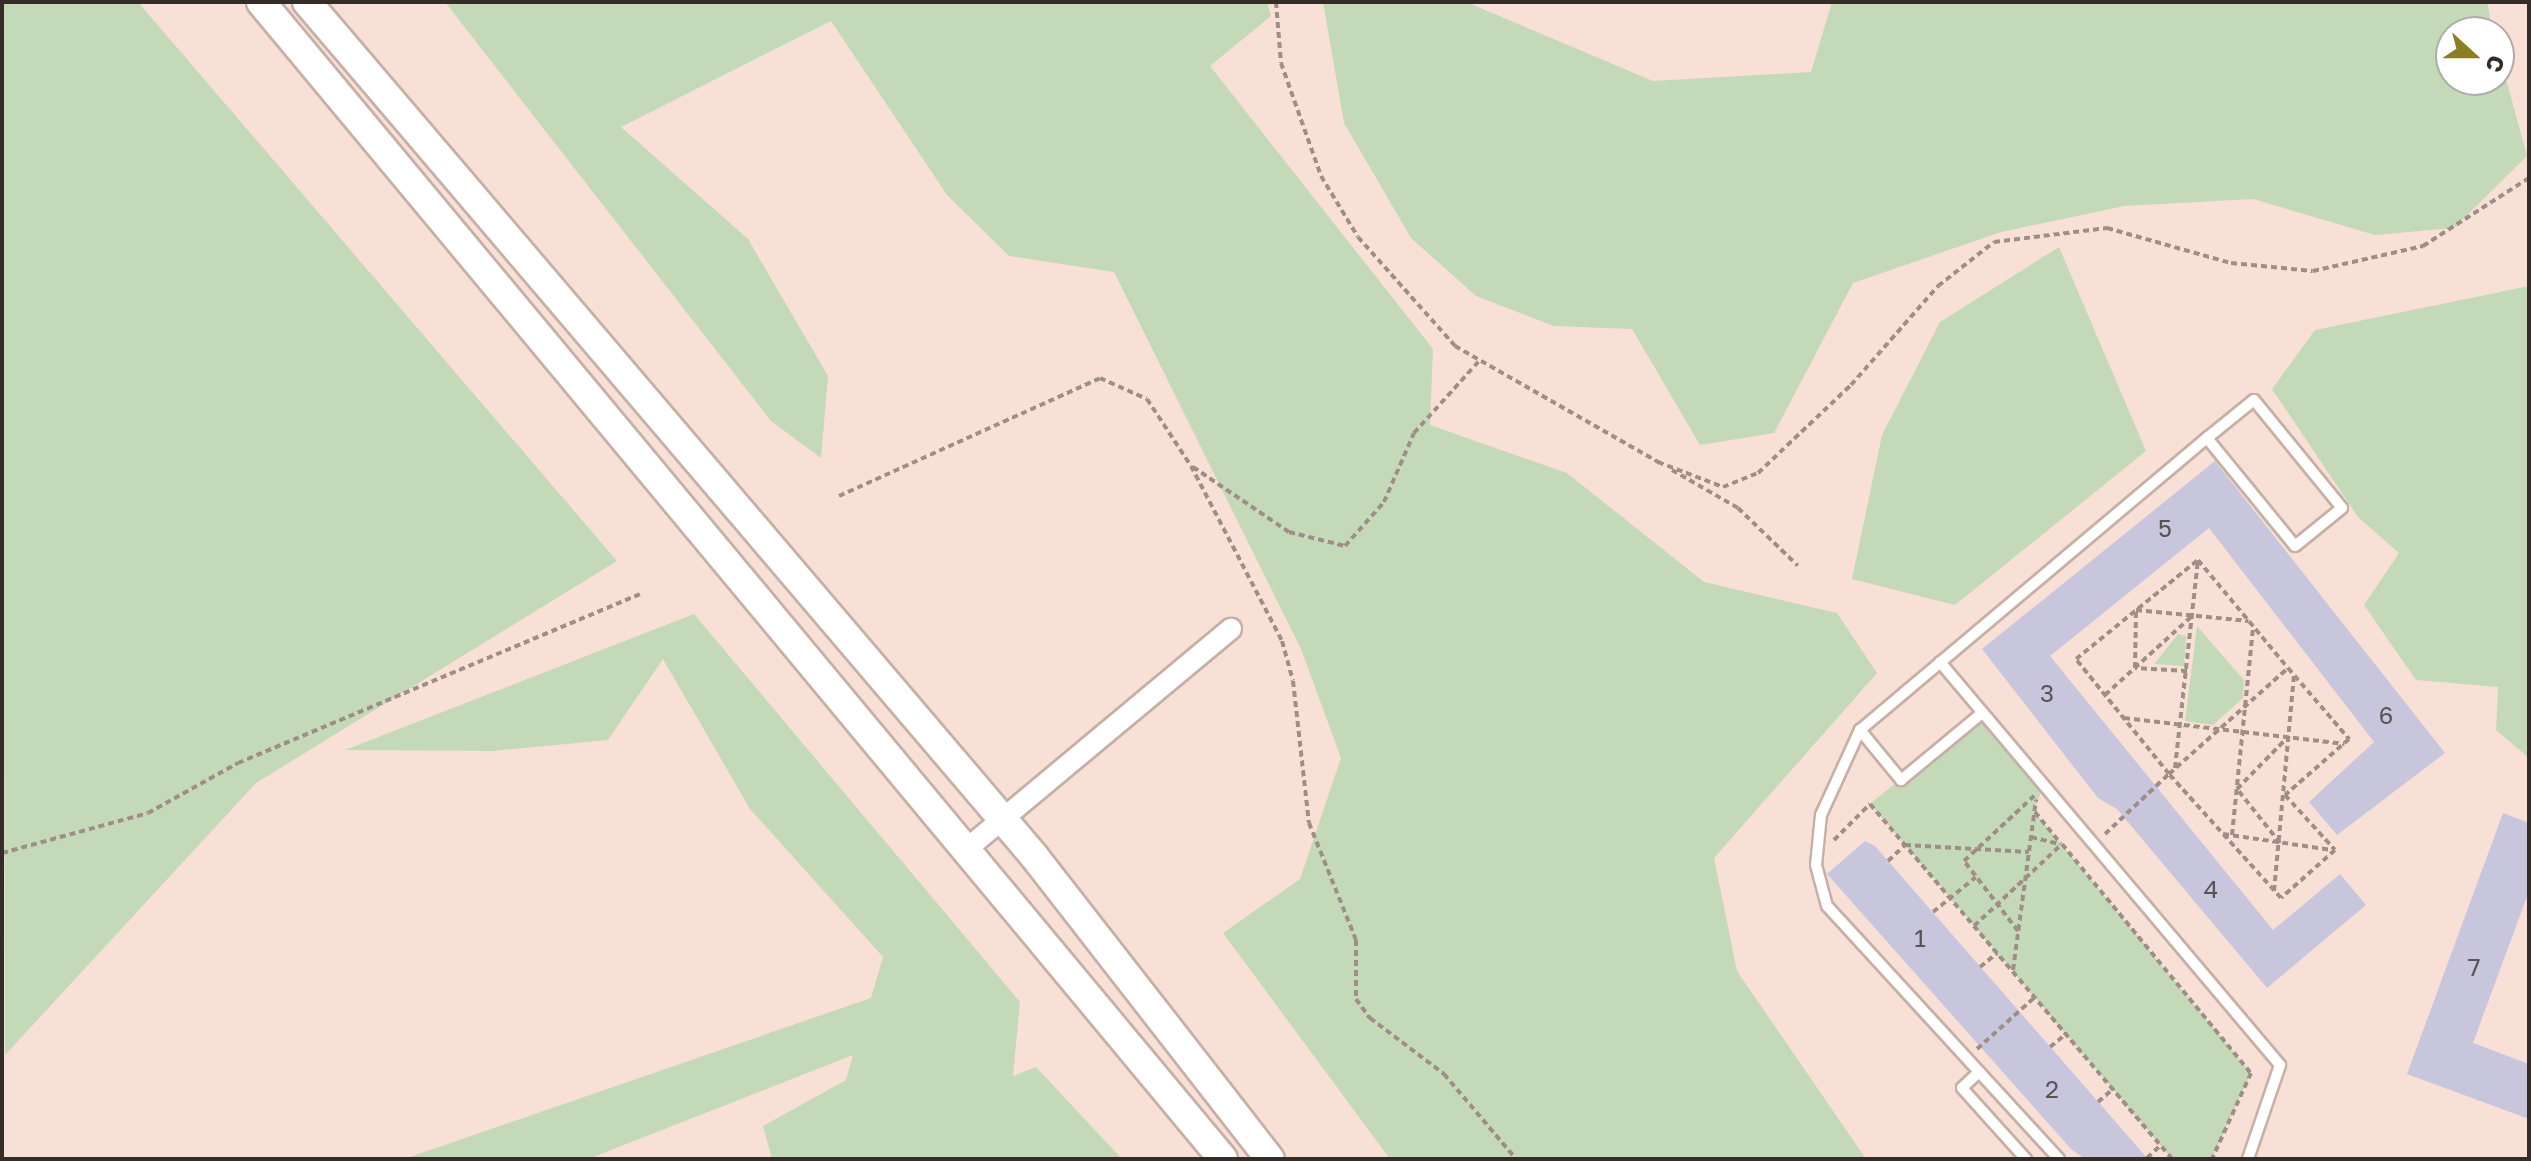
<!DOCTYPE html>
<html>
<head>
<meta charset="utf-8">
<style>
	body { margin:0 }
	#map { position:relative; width:2531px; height:1161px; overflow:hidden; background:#f8e0d6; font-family:"Golos Text",sans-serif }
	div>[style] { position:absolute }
	.green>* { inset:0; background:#c4d9b8 }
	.building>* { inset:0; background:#c7c6dc }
	.path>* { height:4px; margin-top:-2px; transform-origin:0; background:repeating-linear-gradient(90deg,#9f8e87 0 6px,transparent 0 10px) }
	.roads { filter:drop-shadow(2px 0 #c6b0a6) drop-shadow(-2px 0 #c6b0a6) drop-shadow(0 2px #c6b0a6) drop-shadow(0 -2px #c6b0a6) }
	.lane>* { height:10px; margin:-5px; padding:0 5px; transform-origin:5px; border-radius:5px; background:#fff }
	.street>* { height:20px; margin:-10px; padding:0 10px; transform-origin:10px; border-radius:10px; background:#fff }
	.secondary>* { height:28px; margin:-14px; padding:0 14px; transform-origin:14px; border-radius:14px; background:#fff }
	span { translate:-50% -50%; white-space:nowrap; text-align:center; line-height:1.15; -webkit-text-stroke:7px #fff; paint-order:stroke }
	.number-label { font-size:24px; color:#5a5255 }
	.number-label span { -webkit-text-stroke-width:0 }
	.frame { position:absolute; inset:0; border:4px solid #352c28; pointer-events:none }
	.north { position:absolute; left:2435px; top:16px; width:80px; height:80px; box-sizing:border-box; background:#fff; border:2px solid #aeaba9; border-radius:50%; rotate:111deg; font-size:22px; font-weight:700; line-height:32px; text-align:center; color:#352c28 }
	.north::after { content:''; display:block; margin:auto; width:28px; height:36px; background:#8d7e24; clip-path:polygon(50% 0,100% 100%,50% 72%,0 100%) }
</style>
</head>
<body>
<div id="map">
	<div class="green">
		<i style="clip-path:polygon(2px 2px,138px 2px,617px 561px,256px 783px,5px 1055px)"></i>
		<i style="clip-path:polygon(445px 2px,1267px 2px,1271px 16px,1210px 66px,1433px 349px,1430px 425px,1567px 473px,1704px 582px,1837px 613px,1877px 673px,1714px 858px,1737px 971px,1866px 1159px,1390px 1159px,1223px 933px,1300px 879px,1341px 758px,1301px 649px,1114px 272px,1009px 256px,947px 195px,831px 21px,621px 127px,748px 239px,828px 376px,821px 458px,771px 421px)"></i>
		<i style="clip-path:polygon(1323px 2px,1466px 2px,1653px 81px,1811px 72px,1832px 2px,2487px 2px,2493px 32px,2451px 32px,2451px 80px,2499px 80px,2499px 53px,2527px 156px,2454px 228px,2375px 235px,2253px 199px,2124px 206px,2001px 232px,1853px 283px,1774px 433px,1700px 445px,1632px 329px,1554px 326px,1476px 296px,1411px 238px,1344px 123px)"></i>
		<i style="clip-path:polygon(2059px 247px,2146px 451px,1955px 605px,1852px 579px,1882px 435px,1940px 322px)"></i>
		<i style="clip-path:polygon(2529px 286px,2529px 758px,2496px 730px,2498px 687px,2416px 680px,2364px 605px,2399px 553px,2358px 517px,2272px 389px,2315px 330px)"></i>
		<i style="clip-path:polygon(694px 614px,1020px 1002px,1013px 1076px,1036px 1067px,1122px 1159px,772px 1159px,763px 1126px,846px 1080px,853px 1055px,588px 1159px,404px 1159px,871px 998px,883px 957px,750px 809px,663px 659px,608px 740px,493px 751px,345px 750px)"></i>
		<i style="clip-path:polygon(2197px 626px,2244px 680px,2243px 698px,2213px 725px,2185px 721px)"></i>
		<i style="clip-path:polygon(2178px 634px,2186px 636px,2184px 666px,2154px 664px)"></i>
		<i style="clip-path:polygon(1982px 713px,2043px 787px,2034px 811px,2251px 1073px,2212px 1159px,2172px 1159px,1870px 804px)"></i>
	</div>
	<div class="building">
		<i style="clip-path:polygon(2215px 461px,2445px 753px,2337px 835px,2309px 802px,2374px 742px,2209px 528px,2050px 656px,2273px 930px,2340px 874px,2366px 905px,2267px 988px,2117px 809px,2098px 798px,1982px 649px)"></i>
		<i style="clip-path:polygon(2503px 813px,2529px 823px,2529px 891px,2473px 1043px,2529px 1064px,2529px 1119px,2407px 1074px)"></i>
		<i style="clip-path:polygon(1865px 841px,1875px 846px,2148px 1159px,2085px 1159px,2071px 1149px,1827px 874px)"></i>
	</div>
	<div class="path">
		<i style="left:1276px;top:2px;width:61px;rotate:85.3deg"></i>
		<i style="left:1281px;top:63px;width:120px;rotate:70.5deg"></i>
		<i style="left:1321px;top:176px;width:71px;rotate:58.8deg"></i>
		<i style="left:1358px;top:237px;width:146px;rotate:48.3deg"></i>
		<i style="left:1455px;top:346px;width:236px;rotate:29.7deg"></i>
		<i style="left:1658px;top:462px;width:70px;rotate:21deg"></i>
		<i style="left:1723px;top:487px;width:38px;rotate:-22deg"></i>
		<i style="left:1758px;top:473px;width:128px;rotate:-43.4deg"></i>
		<i style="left:1851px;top:385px;width:132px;rotate:-48.7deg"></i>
		<i style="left:1938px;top:286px;width:71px;rotate:-38.2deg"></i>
		<i style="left:1994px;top:242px;width:114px;rotate:-7.1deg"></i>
		<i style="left:2107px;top:228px;width:129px;rotate:15.8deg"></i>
		<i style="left:2231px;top:263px;width:82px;rotate:5.6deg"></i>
		<i style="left:2313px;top:271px;width:113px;rotate:-12.8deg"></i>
		<i style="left:2423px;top:246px;width:126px;rotate:-32.7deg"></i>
		<i style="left:1193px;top:467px;width:116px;rotate:34.1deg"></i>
		<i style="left:1289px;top:532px;width:58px;rotate:14deg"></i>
		<i style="left:1345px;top:546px;width:59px;rotate:-48.4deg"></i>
		<i style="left:1384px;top:502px;width:75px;rotate:-66.5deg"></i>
		<i style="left:1414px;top:433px;width:97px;rotate:-47.9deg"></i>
		<i style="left:1672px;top:470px;width:76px;rotate:29.9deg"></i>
		<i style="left:1738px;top:508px;width:83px;rotate:44deg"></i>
		<i style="left:839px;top:496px;width:286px;rotate:-24.3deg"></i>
		<i style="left:1100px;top:378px;width:51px;rotate:24.1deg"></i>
		<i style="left:1147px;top:399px;width:80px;rotate:56.7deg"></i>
		<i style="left:1191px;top:466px;width:197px;rotate:62.5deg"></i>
		<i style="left:1282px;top:641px;width:41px;rotate:74.6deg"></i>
		<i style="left:1293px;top:681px;width:143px;rotate:83.6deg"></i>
		<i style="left:1309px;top:823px;width:126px;rotate:68.1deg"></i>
		<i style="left:1356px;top:940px;width:59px;rotate:90deg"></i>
		<i style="left:1356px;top:999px;width:24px;rotate:54deg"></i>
		<i style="left:1370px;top:1018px;width:93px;rotate:37.1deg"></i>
		<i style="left:1444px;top:1074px;width:111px;rotate:49.7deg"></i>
		<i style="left:2187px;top:671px;width:52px;rotate:-176.7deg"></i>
		<i style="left:2135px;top:668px;width:58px;rotate:-89deg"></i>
		<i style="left:2136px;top:610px;width:113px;rotate:5.6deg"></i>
		<i style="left:2105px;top:695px;width:116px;rotate:-42.2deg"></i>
		<i style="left:2124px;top:718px;width:222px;rotate:6.7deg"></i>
		<i style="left:2175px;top:768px;width:209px;rotate:-83.7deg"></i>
		<i style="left:2035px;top:812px;width:41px;rotate:50.9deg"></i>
		<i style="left:2105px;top:834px;width:88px;rotate:-43.2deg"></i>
		<i style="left:2169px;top:774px;width:159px;rotate:-41.7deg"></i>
		<i style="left:2288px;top:668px;width:94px;rotate:49.3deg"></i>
		<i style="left:2349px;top:739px;width:85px;rotate:138.8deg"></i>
		<i style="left:2285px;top:795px;width:74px;rotate:47.7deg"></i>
		<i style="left:2335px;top:850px;width:72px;rotate:138.4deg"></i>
		<i style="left:2281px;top:898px;width:167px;rotate:-132.1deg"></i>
		<i style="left:2169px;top:774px;width:148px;rotate:-129deg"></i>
		<i style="left:2076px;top:659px;width:157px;rotate:-39.1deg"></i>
		<i style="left:2198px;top:560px;width:141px;rotate:50.2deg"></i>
		<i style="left:2223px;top:834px;width:110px;rotate:8.4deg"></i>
		<i style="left:2232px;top:835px;width:209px;rotate:-84.2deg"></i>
		<i style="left:2031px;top:837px;width:29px;rotate:14deg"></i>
		<i style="left:1834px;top:840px;width:51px;rotate:-45deg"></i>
		<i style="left:1870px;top:804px;width:466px;rotate:49.6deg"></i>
		<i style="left:2280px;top:843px;width:69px;rotate:-128.5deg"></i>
		<i style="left:2237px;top:789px;width:70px;rotate:-45.6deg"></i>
		<i style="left:2px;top:853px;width:151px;rotate:-15.3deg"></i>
		<i style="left:148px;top:813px;width:103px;rotate:-29.1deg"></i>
		<i style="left:238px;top:763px;width:436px;rotate:-22.8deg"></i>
		<i style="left:1888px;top:861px;width:23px;rotate:-43deg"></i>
		<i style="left:1905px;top:845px;width:124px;rotate:3.2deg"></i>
		<i style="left:2274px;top:891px;width:217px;rotate:-84.7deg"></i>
		<i style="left:1933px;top:912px;width:55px;rotate:-39.1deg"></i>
		<i style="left:1974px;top:926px;width:120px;rotate:-43deg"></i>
		<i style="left:2062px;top:844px;width:297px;rotate:50.5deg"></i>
		<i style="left:2251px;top:1073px;width:94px;rotate:114.4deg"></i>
		<i style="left:2018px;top:931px;width:88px;rotate:-127.6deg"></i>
		<i style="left:1964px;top:861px;width:97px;rotate:-42.9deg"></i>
		<i style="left:1980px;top:967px;width:22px;rotate:-39deg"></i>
		<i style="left:2013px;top:970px;width:172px;rotate:-82.3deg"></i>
		<i style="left:2050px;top:1047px;width:21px;rotate:-39deg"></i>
		<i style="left:1977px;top:1049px;width:78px;rotate:-41.9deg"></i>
		<i style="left:2098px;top:1102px;width:20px;rotate:-41deg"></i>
		<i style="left:2147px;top:1158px;width:18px;rotate:-43deg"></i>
	</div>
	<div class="roads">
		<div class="lane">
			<i style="left:1940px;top:662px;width:527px;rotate:49.85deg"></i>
			<i style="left:2280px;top:1065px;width:99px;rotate:108.8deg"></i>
			<i style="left:1860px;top:730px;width:65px;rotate:50.6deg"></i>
			<i style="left:1901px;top:780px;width:105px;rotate:-39.6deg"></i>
			<i style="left:1979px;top:1072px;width:23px;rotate:137deg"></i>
			<i style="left:1962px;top:1088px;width:96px;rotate:48deg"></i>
			<i style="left:2059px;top:1159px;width:343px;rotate:-132.5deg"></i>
			<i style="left:1827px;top:906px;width:42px;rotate:-105deg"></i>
			<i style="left:1816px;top:865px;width:50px;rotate:-84.3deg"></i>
			<i style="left:1821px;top:815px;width:94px;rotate:-65.4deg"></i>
			<i style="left:1860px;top:730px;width:454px;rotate:-40.1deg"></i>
			<i style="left:2207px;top:438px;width:60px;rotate:-39deg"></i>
			<i style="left:2254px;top:400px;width:139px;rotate:50.8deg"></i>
			<i style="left:2342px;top:508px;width:60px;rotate:141deg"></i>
			<i style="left:2295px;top:546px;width:139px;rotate:-129.2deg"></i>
		</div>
		<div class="street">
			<i style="left:969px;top:847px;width:341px;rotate:-39.8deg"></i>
		</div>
		<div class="secondary">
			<i style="left:261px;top:2px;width:1505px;rotate:50.26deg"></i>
			<i style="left:307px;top:2px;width:1122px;rotate:49.59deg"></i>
			<i style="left:1034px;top:856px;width:384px;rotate:52.1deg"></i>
		</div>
	</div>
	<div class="number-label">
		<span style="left:2165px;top:528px">5</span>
		<span style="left:2047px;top:693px">3</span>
		<span style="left:2386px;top:715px">6</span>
		<span style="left:2211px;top:889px">4</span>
		<span style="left:1920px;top:938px">1</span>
		<span style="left:2474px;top:967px">7</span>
		<span style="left:2052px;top:1089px">2</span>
	</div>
	<div class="frame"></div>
	<div class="north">С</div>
</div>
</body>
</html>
